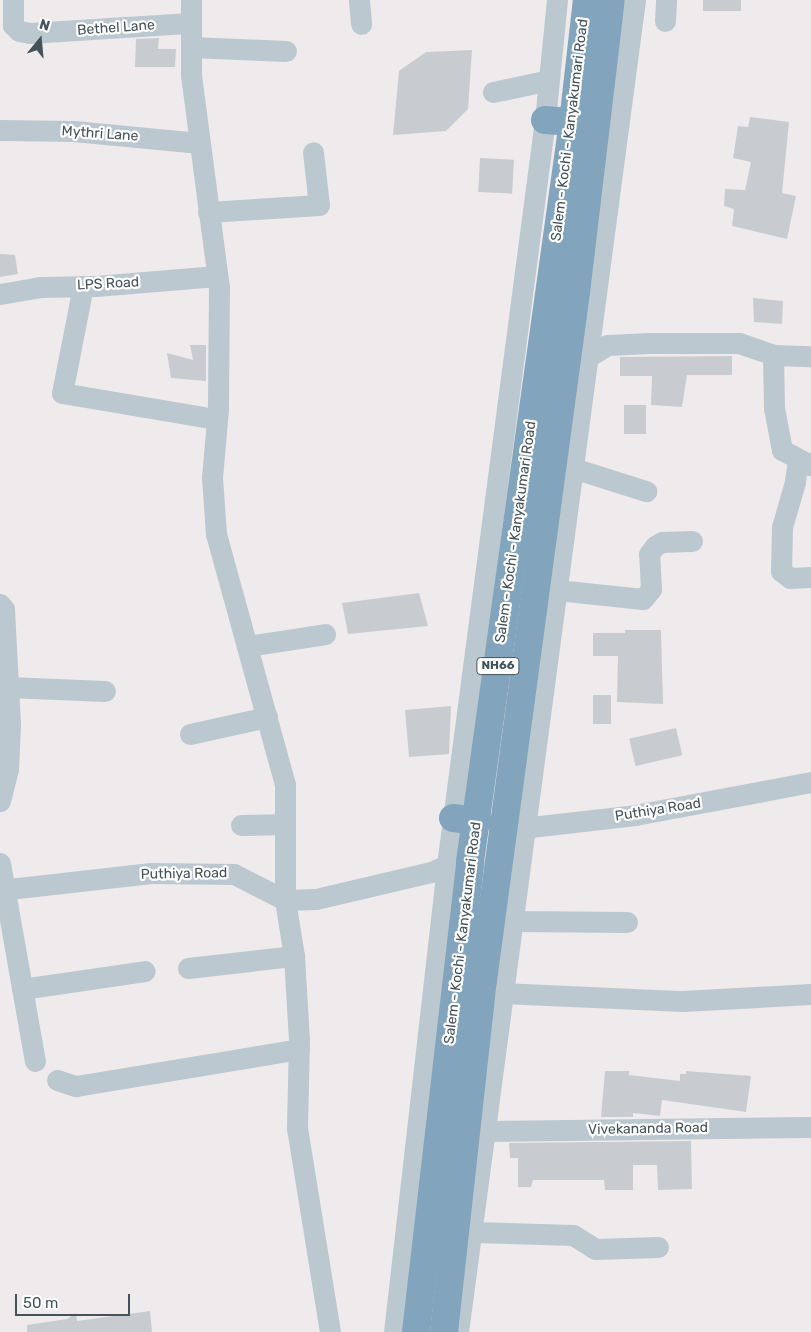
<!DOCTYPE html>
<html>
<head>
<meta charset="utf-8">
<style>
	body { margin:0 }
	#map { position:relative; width:811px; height:1332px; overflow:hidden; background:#efebec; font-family:Rubik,sans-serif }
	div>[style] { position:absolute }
	.building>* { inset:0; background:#c8ccd1; transform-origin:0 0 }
	.minor>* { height:21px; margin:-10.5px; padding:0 10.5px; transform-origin:10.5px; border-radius:10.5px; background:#bcc8cf }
	.highway>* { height:28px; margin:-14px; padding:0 14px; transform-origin:14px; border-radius:14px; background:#82a5bd }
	span { translate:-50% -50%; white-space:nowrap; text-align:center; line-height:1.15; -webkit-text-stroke:4.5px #fff; paint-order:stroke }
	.shield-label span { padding:1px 4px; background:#fff; border:1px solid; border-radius:4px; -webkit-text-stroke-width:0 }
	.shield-label { font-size:12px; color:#445259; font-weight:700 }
	.street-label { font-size:14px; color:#445259 }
	.north { position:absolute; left:15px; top:15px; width:50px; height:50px; -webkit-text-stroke:4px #fff; paint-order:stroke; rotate:17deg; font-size:14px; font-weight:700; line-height:20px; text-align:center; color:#445259 }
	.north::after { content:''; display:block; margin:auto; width:18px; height:22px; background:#445259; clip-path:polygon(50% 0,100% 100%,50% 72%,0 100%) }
	.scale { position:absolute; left:15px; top:1294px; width:115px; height:22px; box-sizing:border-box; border:2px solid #445259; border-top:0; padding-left:6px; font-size:15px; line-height:18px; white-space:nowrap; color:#445259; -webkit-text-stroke:4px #fff; paint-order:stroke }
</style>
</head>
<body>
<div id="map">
	<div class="building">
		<i style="left:703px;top:0;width:38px;height:11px"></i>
		<i style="clip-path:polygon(159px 38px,158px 49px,176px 49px,175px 67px,135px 67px,136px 39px)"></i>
		<i style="clip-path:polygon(472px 50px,468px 109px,446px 131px,393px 135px,399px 71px,426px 52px)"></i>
		<i style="clip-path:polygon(750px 117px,789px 122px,782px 193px,796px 196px,787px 239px,732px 226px,734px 209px,724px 206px,725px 189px,745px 190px,751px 162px,733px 158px,738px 126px,748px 127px)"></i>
		<i style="left:480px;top:158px;width:34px;height:34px;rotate:3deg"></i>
		<i style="clip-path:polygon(0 254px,15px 255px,18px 274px,0 277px)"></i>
		<i style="clip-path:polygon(753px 298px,783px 301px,782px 324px,754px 322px)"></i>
		<i style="clip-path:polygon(190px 345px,206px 345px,206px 381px,171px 378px,167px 353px,193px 360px)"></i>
		<i style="clip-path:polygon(732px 356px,732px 375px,687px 375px,682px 407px,651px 405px,652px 376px,620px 376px,620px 357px)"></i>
		<i style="left:624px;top:405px;width:22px;height:29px"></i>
		<i style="clip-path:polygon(419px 593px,428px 626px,348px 634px,342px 603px)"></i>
		<i style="clip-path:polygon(625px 630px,661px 630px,663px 704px,617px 702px,618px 656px,593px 656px,593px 633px,625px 633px)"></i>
		<i style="left:593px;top:695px;width:18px;height:29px"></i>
		<i style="clip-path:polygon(451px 706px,449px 754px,409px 757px,405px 710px)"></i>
		<i style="left:676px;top:728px;width:28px;height:48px;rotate:77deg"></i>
		<i style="clip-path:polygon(605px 1071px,629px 1071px,629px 1075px,680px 1081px,680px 1074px,686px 1074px,686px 1071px,751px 1076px,746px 1112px,662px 1100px,660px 1116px,633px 1113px,633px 1117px,601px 1117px)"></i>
		<i style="clip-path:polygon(691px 1141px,692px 1189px,658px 1190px,657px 1165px,633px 1165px,633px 1190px,605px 1190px,604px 1180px,533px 1180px,531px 1187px,518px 1187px,518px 1158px,510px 1158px,509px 1143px)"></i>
		<i style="clip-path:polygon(150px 1311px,152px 1332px,27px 1332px,27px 1325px,67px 1319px,76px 1313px,77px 1321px)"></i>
	</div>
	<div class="minor">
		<i style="left:13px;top:0;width:25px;rotate:90deg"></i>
		<i style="left:13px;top:25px;width:8px;rotate:45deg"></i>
		<i style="left:19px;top:31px;width:11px;rotate:10deg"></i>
		<i style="left:30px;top:33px;width:161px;rotate:-3.6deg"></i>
		<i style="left:191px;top:0;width:75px;rotate:90deg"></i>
		<i style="left:191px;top:75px;width:214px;rotate:82.5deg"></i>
		<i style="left:219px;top:287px;width:122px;rotate:90.5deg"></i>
		<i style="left:218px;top:409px;width:68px;rotate:95deg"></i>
		<i style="left:212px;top:477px;width:57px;rotate:86deg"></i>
		<i style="left:216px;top:534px;width:259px;rotate:74.6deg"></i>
		<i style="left:285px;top:784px;width:116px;rotate:90deg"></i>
		<i style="left:285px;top:900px;width:57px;rotate:80.9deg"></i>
		<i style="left:294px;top:956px;width:83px;rotate:86.6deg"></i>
		<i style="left:299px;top:1039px;width:89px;rotate:91.3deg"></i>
		<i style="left:297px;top:1128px;width:207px;rotate:80.8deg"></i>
		<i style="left:359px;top:0;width:24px;rotate:85deg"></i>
		<i style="left:665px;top:21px;width:21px;rotate:-87deg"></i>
		<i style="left:191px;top:47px;width:95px;rotate:2.4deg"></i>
		<i style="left:493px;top:92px;width:57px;rotate:-12.1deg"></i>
		<i style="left:0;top:130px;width:74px;rotate:0.8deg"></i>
		<i style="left:74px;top:131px;width:126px;rotate:5.5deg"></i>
		<i style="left:208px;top:212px;width:111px;rotate:-3.6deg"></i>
		<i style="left:319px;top:205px;width:53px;rotate:-96.5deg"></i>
		<i style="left:83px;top:286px;width:109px;rotate:101.1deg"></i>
		<i style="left:62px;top:393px;width:144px;rotate:9.6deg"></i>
		<i style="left:0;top:294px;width:42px;rotate:-9.7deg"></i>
		<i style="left:41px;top:287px;width:55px;rotate:-1deg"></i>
		<i style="left:96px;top:286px;width:121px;rotate:-4.7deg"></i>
		<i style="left:773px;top:355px;width:53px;rotate:88.9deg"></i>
		<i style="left:774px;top:408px;width:43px;rotate:79.2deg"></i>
		<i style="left:782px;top:450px;width:32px;rotate:28deg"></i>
		<i style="left:588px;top:357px;width:22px;rotate:-32deg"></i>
		<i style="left:607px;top:345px;width:43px;rotate:-2.7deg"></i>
		<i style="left:650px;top:343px;width:89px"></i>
		<i style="left:739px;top:343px;width:36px;rotate:19deg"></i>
		<i style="left:773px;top:355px;width:38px;rotate:2deg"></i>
		<i style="left:798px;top:460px;width:22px;rotate:98deg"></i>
		<i style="left:795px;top:482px;width:47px;rotate:106.1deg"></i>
		<i style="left:782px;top:527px;width:44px;rotate:91.3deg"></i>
		<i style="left:781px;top:571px;width:11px;rotate:38deg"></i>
		<i style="left:790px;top:578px;width:21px;rotate:-3deg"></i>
		<i style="left:573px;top:468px;width:77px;rotate:17.5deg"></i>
		<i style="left:557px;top:590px;width:86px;rotate:6deg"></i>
		<i style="left:643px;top:599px;width:13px;rotate:-51deg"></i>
		<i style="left:651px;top:589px;width:35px;rotate:-93deg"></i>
		<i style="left:649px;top:554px;width:10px;rotate:-53deg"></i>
		<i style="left:655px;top:546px;width:8px;rotate:-30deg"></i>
		<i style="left:662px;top:542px;width:30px;rotate:-2deg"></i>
		<i style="left:0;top:604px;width:6px;rotate:51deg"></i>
		<i style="left:4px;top:609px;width:115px;rotate:87deg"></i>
		<i style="left:10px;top:724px;width:45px;rotate:92.5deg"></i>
		<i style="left:247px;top:646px;width:79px;rotate:-8.7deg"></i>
		<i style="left:8px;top:687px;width:97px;rotate:2.4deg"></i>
		<i style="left:190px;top:734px;width:79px;rotate:-12.4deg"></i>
		<i style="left:0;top:770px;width:8px;rotate:-7deg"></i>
		<i style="left:8px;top:769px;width:33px;rotate:104deg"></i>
		<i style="left:241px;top:825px;width:44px;rotate:-1.3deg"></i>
		<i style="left:513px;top:829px;width:123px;rotate:-6.5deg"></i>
		<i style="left:635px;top:815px;width:179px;rotate:-10.6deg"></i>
		<i style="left:0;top:863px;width:201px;rotate:80deg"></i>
		<i style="left:0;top:890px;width:152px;rotate:-6.4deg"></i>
		<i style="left:151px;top:873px;width:83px;rotate:0.7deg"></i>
		<i style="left:234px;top:874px;width:57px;rotate:27deg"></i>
		<i style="left:285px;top:900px;width:31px;rotate:-2deg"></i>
		<i style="left:316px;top:899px;width:118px;rotate:-13.2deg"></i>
		<i style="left:431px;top:872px;width:17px;rotate:-24deg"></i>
		<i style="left:514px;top:921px;width:113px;rotate:0.5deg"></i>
		<i style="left:188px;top:968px;width:107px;rotate:-6.5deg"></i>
		<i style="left:22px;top:989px;width:124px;rotate:-8.3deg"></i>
		<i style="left:504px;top:993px;width:179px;rotate:2.6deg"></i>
		<i style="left:683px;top:1001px;width:128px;rotate:-3.1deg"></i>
		<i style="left:57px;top:1080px;width:20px;rotate:18deg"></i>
		<i style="left:76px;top:1086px;width:226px;rotate:-9.4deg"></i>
		<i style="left:485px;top:1131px;width:326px;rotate:-0.7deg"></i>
		<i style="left:472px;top:1232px;width:101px;rotate:1.7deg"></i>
		<i style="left:573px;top:1235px;width:26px;rotate:32deg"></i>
		<i style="left:595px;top:1249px;width:63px;rotate:-1.8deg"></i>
		<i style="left:394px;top:1332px;width:470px;rotate:-83.5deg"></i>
		<i style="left:447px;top:865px;width:751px;rotate:-82.51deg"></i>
		<i style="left:545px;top:120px;width:121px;rotate:-84.3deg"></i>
		<i style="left:458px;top:1332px;width:1344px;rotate:-82.43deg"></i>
	</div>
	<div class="highway">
		<i style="left:545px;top:120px;width:28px;rotate:4deg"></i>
		<i style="left:453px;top:818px;width:25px;rotate:7deg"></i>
		<i style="left:416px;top:1332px;width:473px;rotate:-83.4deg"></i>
		<i style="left:470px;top:862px;width:747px;rotate:-82.08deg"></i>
		<i style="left:573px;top:122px;width:123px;rotate:-83.5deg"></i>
		<i style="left:444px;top:1332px;width:354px;rotate:-83.7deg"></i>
		<i style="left:483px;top:980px;width:694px;rotate:-82.3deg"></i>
		<i style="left:576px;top:292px;width:294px;rotate:-83.2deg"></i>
	</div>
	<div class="shield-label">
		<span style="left:498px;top:666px">NH66</span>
	</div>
	<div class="street-label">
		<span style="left:116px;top:28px;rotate:-4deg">Bethel Lane</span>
		<span style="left:570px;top:130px;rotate:-83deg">Salem - Kochi - Kanyakumari Road</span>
		<span style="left:100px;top:134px;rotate:4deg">Mythri Lane</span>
		<span style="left:108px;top:284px;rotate:-3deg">LPS Road</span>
		<span style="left:516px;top:532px;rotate:-82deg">Salem - Kochi - Kanyakumari Road</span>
		<span style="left:658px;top:810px;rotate:-9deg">Puthiya Road</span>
		<span style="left:184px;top:874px;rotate:-1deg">Puthiya Road</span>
		<span style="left:463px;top:933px;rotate:-83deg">Salem - Kochi - Kanyakumari Road</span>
		<span style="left:648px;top:1129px;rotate:-1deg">Vivekananda Road</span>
	</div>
	<div class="north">N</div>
	<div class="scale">50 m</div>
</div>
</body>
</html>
